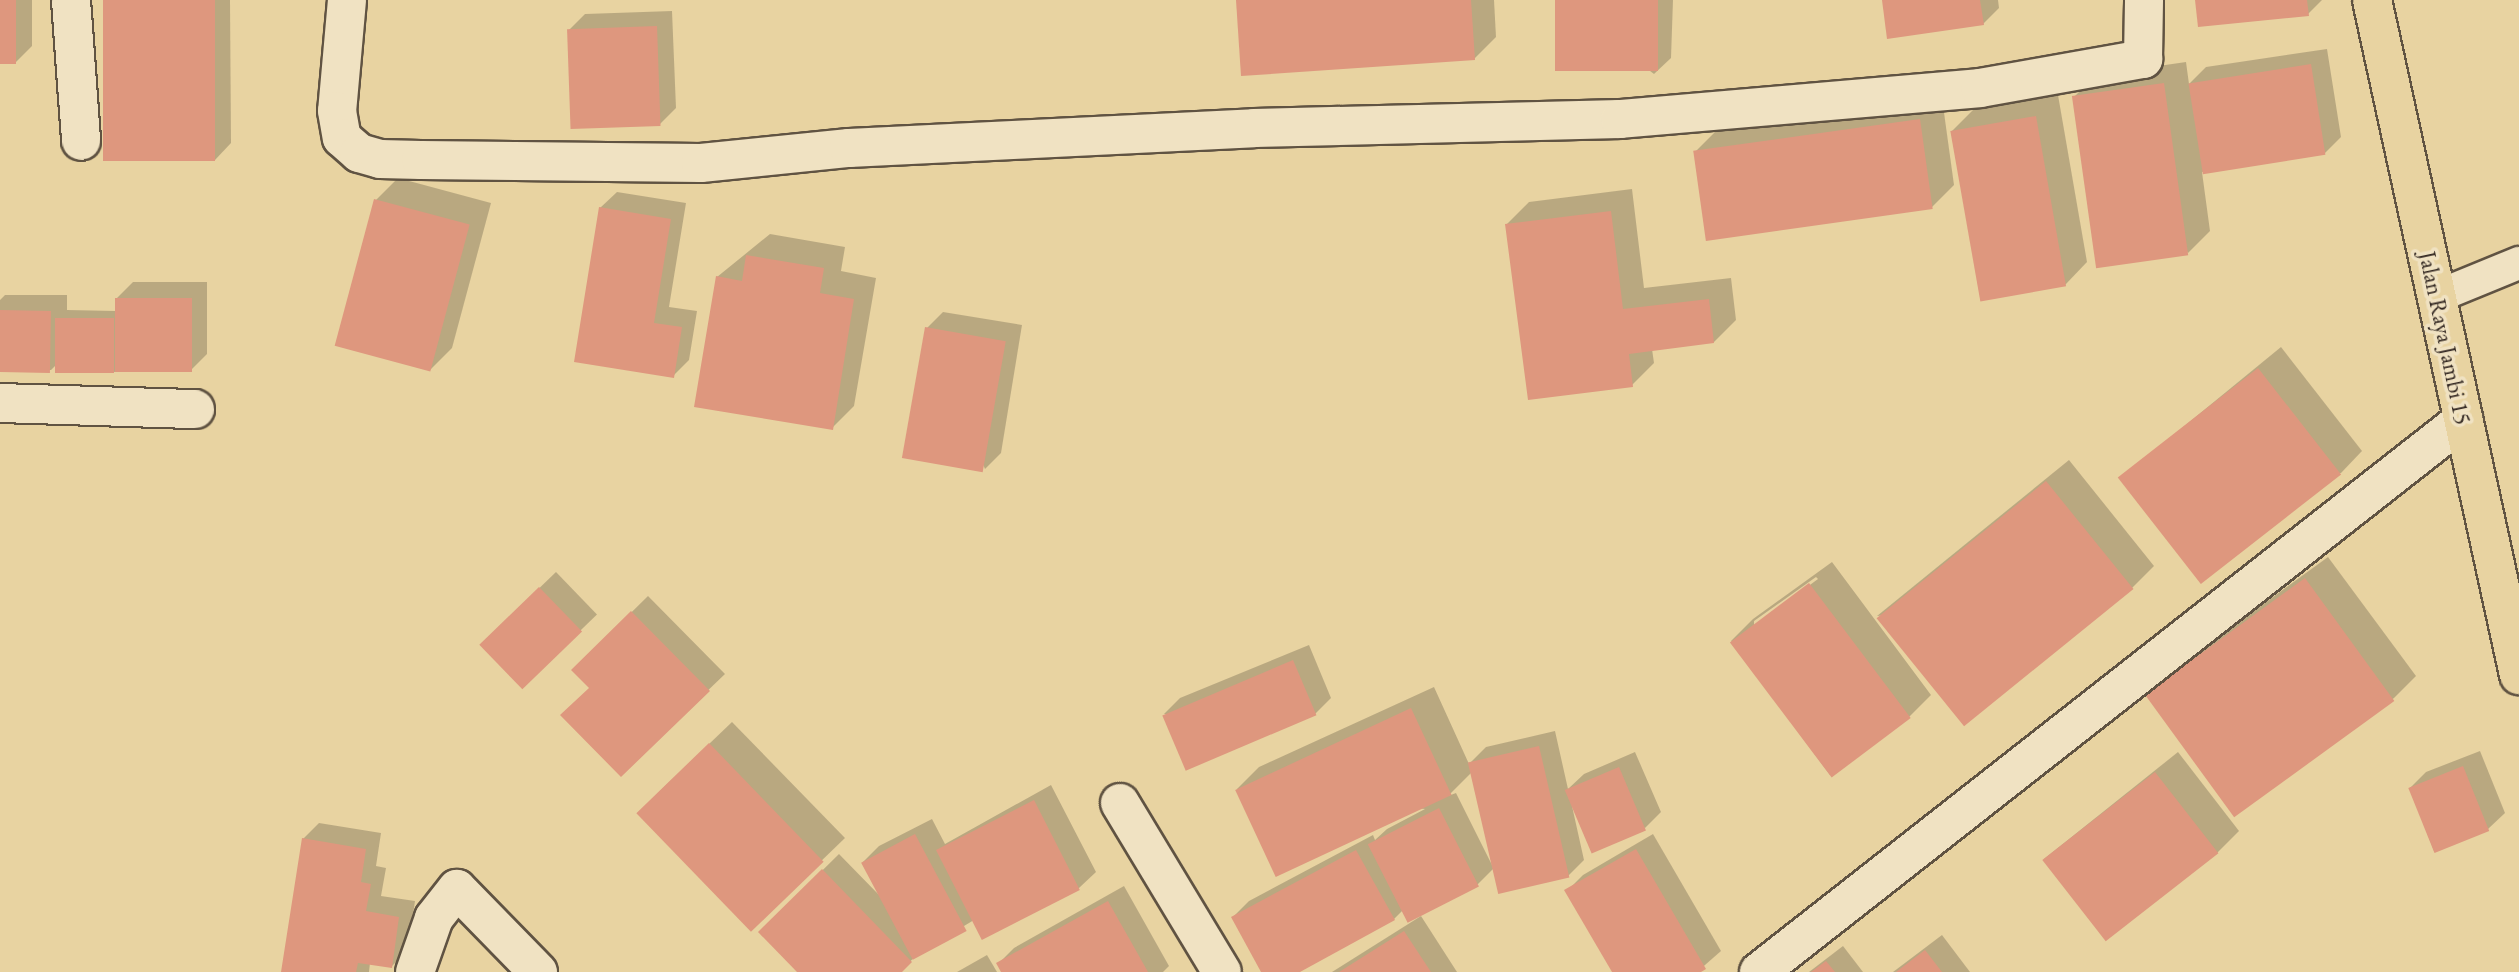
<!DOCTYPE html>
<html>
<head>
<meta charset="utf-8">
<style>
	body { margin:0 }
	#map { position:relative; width:2519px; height:972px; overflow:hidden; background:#e8d3a1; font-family:"EB Garamond",serif }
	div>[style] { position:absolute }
	.shadow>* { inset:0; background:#0003; transform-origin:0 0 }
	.building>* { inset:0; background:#de977e; transform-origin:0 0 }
	.roads { filter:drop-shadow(2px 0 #605342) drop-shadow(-2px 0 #605342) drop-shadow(0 2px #605342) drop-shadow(0 -2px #605342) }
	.lane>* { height:32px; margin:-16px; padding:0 16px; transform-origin:16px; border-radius:16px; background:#f0e2c2 }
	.street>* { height:38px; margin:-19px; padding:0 19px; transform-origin:19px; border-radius:19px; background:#f0e2c2 }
	.highway>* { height:38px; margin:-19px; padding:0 19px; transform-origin:19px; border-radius:19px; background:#e8d3a1 }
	span { translate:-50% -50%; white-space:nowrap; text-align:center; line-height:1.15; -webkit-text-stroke:7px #f0e2c2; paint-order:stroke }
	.street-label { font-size:23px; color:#332822 }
</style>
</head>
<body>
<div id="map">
	<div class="shadow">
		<i style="clip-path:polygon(0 0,32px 0,32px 46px,16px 62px,0 62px)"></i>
		<i style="clip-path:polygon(105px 0,230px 0,231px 143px,215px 160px)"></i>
		<i style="clip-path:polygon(1238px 0,1494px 0,1496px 37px,1474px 59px)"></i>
		<i style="clip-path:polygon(1557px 0,1673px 0,1671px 58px,1654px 74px)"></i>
		<i style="clip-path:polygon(1883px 0,1998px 0,1999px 8px,1983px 24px)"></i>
		<i style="clip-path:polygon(2197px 0,2322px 0,2308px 14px)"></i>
		<i style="clip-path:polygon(672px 11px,676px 108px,660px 124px,569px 30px,585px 14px)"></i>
		<i style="clip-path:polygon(2327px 49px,2341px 137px,2325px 153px,2202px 172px,2210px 231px,2188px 253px,2074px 97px,2096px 75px,2186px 62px,2189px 84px,2206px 67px)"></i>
		<i style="clip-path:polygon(2058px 95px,2087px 262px,2065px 285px,1952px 131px,1974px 109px)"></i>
		<i style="clip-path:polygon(1942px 98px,1954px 185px,1932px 207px,1695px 152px,1717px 130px)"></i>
		<i style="clip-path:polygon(398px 178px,491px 203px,452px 348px,430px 370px,376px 200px)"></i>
		<i style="clip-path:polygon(1632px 189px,1644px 288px,1731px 278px,1736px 320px,1714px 342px,1652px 349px,1654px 363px,1632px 385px,1507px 224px,1529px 202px)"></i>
		<i style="clip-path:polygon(617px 192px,686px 203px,669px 307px,697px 311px,689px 360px,673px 376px,600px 208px)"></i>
		<i style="clip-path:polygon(770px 234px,845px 247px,841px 271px,876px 278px,854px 406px,832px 428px,717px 277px)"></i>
		<i style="clip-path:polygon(133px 282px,207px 282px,207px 354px,191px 370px,113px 372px,57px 364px,51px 370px,0 370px,0 300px,5px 295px,67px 295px,67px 310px,117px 311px,117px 298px)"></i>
		<i style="clip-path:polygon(943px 312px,1022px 325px,1001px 453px,985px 469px,927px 328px)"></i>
		<i style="clip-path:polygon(2281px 347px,2362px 451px,2341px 473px,2121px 478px)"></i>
		<i style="clip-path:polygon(2069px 460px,2154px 566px,2132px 588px,1877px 616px)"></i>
		<i style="clip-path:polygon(2328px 557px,2416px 676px,2394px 698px,2237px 814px,2148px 694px,2170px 672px)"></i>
		<i style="clip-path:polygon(evenodd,1832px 562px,1931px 695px,1909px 717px,1830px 775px,1731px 641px,1753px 619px,1832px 562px,1816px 577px,1818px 579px,1754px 626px,1754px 621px,1816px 577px)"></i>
		<i style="left:556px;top:572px;width:59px;height:104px;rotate:46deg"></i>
		<i style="clip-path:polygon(648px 596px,725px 674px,621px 774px,591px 687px,573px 670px)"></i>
		<i style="clip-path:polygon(1309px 645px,1331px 698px,1315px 714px,1164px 714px,1180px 698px)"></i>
		<i style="clip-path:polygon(evenodd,1434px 687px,1469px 764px,1486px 747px,1555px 731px,1568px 789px,1584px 774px,1635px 752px,1661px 812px,1645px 828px,1572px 806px,1584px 860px,1568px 876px,1494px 868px,1478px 884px,1404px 909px,1394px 919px,1296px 972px,1263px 972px,1233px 917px,1249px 901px,1373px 835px,1375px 840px,1387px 829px,1425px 809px,1237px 789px,1259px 767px,1434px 687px,1472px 772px,1492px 865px,1456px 793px,1448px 796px,1472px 772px)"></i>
		<i style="clip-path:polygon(732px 722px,845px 838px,752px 928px,660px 791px)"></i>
		<i style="clip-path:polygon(2480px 751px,2505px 813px,2488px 829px,2434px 851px,2410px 788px,2426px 772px)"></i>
		<i style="clip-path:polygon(2178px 752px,2239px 831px,2217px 853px,2044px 859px)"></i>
		<i style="clip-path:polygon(1051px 785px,1096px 872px,1079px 888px,983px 937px,974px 920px,919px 953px,899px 972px,799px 972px,760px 932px,839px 854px,880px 896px,863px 862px,879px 846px,932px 819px,945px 844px)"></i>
		<i style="clip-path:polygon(319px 823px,381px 833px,376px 866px,386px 868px,381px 896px,415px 901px,408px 950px,392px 966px,370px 963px,369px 972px,283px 972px,303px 839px)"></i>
		<i style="clip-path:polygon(1653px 834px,1721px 951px,1697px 972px,1614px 972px,1567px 891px,1583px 875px)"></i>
		<i style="clip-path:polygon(1124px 886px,1169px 966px,1163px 972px,1003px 972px,998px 964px,1014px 948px)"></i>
		<i style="clip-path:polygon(1421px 916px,1457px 972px,1332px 972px)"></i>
		<i style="clip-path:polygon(1942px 935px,1970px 972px,1893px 972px)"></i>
		<i style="clip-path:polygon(1843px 946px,1863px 972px,1809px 972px)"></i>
		<i style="clip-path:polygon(987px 955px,997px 972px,957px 972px)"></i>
	</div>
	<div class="building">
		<i style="left:0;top:0;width:16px;height:64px"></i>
		<i style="left:103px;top:0;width:112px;height:161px"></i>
		<i style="clip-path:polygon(1236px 0,1471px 0,1475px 60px,1241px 76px)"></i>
		<i style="left:1555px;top:0;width:103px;height:71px"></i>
		<i style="clip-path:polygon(1882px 0,1980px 0,1984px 25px,1887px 39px)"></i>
		<i style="clip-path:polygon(2195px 0,2307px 0,2309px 16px,2198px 27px)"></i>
		<i style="left:657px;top:26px;width:100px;height:90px;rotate:88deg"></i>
		<i style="left:2311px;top:64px;width:92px;height:124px;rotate:81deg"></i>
		<i style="left:2164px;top:83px;width:174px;height:93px;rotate:82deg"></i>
		<i style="left:2036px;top:116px;width:173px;height:87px;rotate:80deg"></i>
		<i style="left:1920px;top:119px;width:91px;height:229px;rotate:82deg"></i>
		<i style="left:374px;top:199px;width:99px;height:152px;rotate:15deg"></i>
		<i style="clip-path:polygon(599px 207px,671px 219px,654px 323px,682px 327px,674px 378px,574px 362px)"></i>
		<i style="clip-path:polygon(1611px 211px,1623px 309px,1709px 299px,1714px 343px,1629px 354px,1633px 387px,1528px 400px,1505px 224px)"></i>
		<i style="clip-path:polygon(746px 255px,824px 268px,820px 293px,854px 299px,833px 430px,694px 407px,716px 276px,742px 281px)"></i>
		<i style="left:115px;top:298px;width:77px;height:74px"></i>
		<i style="left:0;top:310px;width:51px;height:62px;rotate:1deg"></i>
		<i style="left:55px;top:318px;width:59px;height:55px"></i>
		<i style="left:925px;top:327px;width:82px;height:133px;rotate:10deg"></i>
		<i style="left:2258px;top:368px;width:135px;height:178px;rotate:52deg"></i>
		<i style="left:2046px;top:481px;width:139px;height:218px;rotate:51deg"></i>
		<i style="left:2305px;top:578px;width:152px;height:198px;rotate:54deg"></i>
		<i style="left:1809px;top:583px;width:169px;height:99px;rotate:53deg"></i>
		<i style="left:539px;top:587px;width:62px;height:83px;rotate:46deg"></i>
		<i style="clip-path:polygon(631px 611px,710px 691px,621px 777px,560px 715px,589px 688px,571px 670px)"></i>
		<i style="left:1293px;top:660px;width:60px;height:142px;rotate:67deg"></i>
		<i style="left:1411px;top:708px;width:96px;height:194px;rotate:65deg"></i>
		<i style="left:709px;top:743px;width:165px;height:101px;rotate:46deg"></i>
		<i style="left:1539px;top:746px;width:135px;height:73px;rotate:77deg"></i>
		<i style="left:2463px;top:766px;width:70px;height:59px;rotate:68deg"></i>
		<i style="left:1619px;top:767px;width:69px;height:59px;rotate:67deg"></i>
		<i style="left:2155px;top:772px;width:103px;height:143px;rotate:52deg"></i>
		<i style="left:1034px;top:800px;width:101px;height:110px;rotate:63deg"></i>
		<i style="left:1439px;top:808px;width:88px;height:80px;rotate:63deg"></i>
		<i style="left:915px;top:834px;width:110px;height:61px;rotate:62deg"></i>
		<i style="clip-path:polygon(302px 838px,366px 849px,361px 882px,371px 884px,366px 911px,399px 917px,392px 968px,358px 963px,356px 972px,281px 972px)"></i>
		<i style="clip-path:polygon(1636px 849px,1706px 969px,1701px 972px,1612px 972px,1564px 890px)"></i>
		<i style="clip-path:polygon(1356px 850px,1395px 920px,1300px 972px,1261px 972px,1231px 917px)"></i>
		<i style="clip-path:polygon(822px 869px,912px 962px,902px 972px,797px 972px,758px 932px)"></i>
		<i style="clip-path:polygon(1108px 901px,1148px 972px,1001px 972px,996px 963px)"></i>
		<i style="clip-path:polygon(1404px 931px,1431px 972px,1339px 972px)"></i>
		<i style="clip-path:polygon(1925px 950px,1942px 972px,1896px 972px)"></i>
		<i style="clip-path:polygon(1826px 961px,1835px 972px,1811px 972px)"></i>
	</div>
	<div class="roads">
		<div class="lane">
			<i style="left:2436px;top:297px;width:90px;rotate:-22.3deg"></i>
		</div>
		<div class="street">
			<i style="left:71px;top:0;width:141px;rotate:85.9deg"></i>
			<i style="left:347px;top:0;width:111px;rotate:95.1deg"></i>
			<i style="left:337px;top:111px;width:27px;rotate:80deg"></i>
			<i style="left:342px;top:138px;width:23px;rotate:41deg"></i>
			<i style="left:359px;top:153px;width:22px;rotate:16deg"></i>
			<i style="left:380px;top:159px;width:41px;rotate:1.4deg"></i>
			<i style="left:421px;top:160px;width:280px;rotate:0.6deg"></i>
			<i style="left:701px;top:163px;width:149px;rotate:-5.8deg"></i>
			<i style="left:849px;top:148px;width:405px;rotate:-2.8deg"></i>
			<i style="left:1254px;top:128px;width:366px;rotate:-1.4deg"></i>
			<i style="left:1620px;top:119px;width:361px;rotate:-4.9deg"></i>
			<i style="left:1980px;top:88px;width:166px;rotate:-10.1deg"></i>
			<i style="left:2143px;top:59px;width:59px;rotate:-89deg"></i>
			<i style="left:0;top:403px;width:195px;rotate:1.8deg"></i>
			<i style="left:1120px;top:803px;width:197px;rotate:58.9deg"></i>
			<i style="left:415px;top:972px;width:57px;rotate:-70.6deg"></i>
			<i style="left:434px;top:918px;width:37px;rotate:-52deg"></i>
			<i style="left:457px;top:889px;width:116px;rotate:45.7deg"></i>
			<i style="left:1759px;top:972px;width:895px;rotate:-38.1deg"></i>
		</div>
		<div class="highway">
			<i style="left:2372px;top:0;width:691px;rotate:77.71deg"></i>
		</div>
	</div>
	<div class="street-label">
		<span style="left:2445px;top:338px;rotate:78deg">Jalan Raya Jambi 15</span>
	</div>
</div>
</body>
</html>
